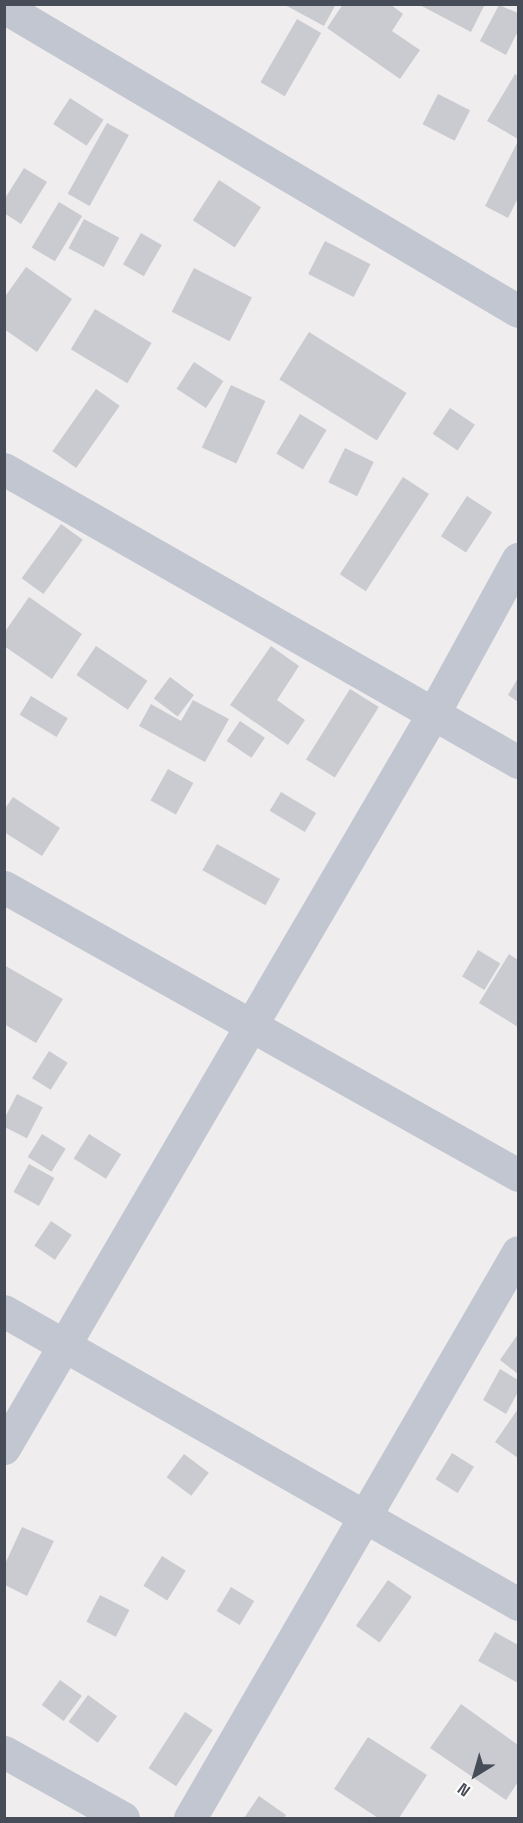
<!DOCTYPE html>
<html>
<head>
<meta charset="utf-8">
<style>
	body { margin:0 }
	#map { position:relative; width:523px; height:1823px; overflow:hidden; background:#efeded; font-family:"Space Grotesk",sans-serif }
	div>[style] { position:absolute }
	.building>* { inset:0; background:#cacbd1; transform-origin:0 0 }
	.minor>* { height:33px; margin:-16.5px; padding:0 16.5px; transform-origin:16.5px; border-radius:16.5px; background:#c1c6d1 }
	span { translate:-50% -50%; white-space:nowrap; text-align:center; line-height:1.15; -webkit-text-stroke:6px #fff; paint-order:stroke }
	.frame { position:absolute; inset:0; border:6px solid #474d58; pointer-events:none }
	.north { position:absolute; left:445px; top:1745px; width:60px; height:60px; -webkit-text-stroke:4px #fff; paint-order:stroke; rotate:217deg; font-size:16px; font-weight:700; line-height:24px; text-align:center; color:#474d58 }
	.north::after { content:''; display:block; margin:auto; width:21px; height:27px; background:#474d58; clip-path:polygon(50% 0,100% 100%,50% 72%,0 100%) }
</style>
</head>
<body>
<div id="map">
	<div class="building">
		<i style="clip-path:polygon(283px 4px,336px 4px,324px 26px)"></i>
		<i style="clip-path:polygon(343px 4px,390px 4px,403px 14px,392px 31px,420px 50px,400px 79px,327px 28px)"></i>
		<i style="clip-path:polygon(418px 4px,485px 4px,471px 32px)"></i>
		<i style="clip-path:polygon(499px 5px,518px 13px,518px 31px,506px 55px,480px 41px)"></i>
		<i style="left:297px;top:19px;width:28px;height:73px;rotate:30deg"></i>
		<i style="clip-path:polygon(515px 74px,518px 76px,518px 139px,487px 121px)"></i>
		<i style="left:438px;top:94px;width:36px;height:34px;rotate:27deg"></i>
		<i style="left:70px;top:98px;width:40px;height:31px;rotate:33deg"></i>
		<i style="left:107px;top:123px;width:25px;height:81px;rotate:29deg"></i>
		<i style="clip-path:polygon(517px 143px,518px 198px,508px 218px,485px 206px)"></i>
		<i style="clip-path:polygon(24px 168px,47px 182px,21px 224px,4px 213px,4px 200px)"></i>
		<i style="left:219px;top:180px;width:50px;height:48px;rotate:33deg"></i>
		<i style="left:59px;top:202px;width:27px;height:53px;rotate:31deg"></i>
		<i style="left:84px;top:219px;width:40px;height:33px;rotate:28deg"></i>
		<i style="left:141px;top:233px;width:24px;height:36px;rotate:30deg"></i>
		<i style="left:325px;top:241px;width:51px;height:37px;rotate:27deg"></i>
		<i style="clip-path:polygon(26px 267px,72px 299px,37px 352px,4px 329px,4px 298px)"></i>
		<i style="left:194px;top:268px;width:65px;height:49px;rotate:27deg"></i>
		<i style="left:95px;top:309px;width:66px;height:47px;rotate:31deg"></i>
		<i style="left:309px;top:332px;width:115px;height:56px;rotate:32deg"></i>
		<i style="left:194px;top:362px;width:35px;height:32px;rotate:33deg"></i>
		<i style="left:231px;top:385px;width:38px;height:69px;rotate:25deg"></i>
		<i style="left:96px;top:389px;width:29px;height:76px;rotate:35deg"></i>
		<i style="left:450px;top:408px;width:30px;height:31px;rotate:34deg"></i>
		<i style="left:300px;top:414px;width:31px;height:46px;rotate:31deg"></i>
		<i style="left:345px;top:448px;width:32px;height:38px;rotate:26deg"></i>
		<i style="left:403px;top:477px;width:31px;height:116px;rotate:33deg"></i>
		<i style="left:467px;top:496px;width:30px;height:48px;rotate:33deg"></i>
		<i style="left:61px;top:524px;width:27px;height:67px;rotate:36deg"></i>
		<i style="clip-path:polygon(29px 597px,82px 634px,52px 679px,4px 646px,4px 633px)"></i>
		<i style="left:96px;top:646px;width:62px;height:35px;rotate:34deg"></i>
		<i style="clip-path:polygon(271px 646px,299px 666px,277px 700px,305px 720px,288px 745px,230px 705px)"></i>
		<i style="left:170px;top:677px;width:30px;height:27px;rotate:37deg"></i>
		<i style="clip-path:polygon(518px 678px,518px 702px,508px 695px)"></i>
		<i style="left:350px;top:689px;width:34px;height:83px;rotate:32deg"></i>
		<i style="left:31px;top:696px;width:43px;height:22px;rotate:31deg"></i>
		<i style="clip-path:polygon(193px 700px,229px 719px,205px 762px,139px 726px,151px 704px,181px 721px)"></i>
		<i style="left:240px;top:721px;width:30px;height:24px;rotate:34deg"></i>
		<i style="left:168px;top:769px;width:29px;height:36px;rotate:29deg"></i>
		<i style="left:281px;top:792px;width:41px;height:22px;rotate:31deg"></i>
		<i style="clip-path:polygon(13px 797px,60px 828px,42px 856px,4px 832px,4px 810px)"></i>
		<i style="left:217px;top:844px;width:72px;height:30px;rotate:29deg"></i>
		<i style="left:478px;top:950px;width:26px;height:31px;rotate:31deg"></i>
		<i style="clip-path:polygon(509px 954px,518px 960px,518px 1027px,479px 1003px)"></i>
		<i style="clip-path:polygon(4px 965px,63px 999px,36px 1043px,4px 1024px)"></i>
		<i style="left:49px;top:1051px;width:22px;height:32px;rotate:32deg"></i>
		<i style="left:17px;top:1094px;width:29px;height:35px;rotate:27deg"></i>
		<i style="left:42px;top:1134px;width:28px;height:27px;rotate:32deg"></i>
		<i style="left:89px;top:1134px;width:38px;height:29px;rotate:32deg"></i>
		<i style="left:29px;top:1164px;width:29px;height:32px;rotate:29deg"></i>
		<i style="left:51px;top:1221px;width:25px;height:30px;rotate:34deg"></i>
		<i style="clip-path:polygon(518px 1334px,518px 1374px,500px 1360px)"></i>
		<i style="clip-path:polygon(500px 1369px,518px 1380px,518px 1392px,506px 1414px,483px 1400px)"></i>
		<i style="clip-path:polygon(518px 1409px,518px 1458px,495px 1442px)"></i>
		<i style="left:452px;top:1453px;width:26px;height:31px;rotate:32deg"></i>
		<i style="left:184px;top:1454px;width:31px;height:29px;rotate:37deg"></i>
		<i style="clip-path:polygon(22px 1527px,54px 1541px,27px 1596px,5px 1585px,5px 1564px)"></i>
		<i style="left:162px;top:1556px;width:28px;height:35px;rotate:32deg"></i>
		<i style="left:388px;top:1580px;width:29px;height:56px;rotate:35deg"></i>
		<i style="left:231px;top:1587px;width:27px;height:28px;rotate:31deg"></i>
		<i style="left:100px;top:1595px;width:33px;height:30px;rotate:27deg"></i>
		<i style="clip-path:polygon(495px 1632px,518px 1645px,518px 1683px,478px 1661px)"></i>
		<i style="left:60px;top:1680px;width:27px;height:31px;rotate:36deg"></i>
		<i style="left:88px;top:1695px;width:36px;height:33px;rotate:36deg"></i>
		<i style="clip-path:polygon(461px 1704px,518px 1745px,518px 1782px,506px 1800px,430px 1748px)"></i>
		<i style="left:185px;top:1712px;width:33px;height:67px;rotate:33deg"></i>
		<i style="clip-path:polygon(368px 1737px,427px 1775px,399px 1818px,378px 1818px,334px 1789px)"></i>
		<i style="clip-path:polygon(259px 1796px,286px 1815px,284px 1818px,244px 1818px)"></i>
	</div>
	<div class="minor">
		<i style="left:4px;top:7px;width:597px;rotate:30.6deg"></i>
		<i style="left:4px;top:469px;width:592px;rotate:29.68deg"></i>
		<i style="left:4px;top:887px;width:589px;rotate:29.26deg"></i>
		<i style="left:4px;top:1311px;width:592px;rotate:29.68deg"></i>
		<i style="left:4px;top:1448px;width:850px;rotate:-59.7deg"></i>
		<i style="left:433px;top:714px;width:177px;rotate:-61.3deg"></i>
		<i style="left:4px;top:1752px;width:136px;rotate:29deg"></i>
		<i style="left:190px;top:1818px;width:654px;rotate:-59.91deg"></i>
	</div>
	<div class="frame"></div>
	<div class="north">N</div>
</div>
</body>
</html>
